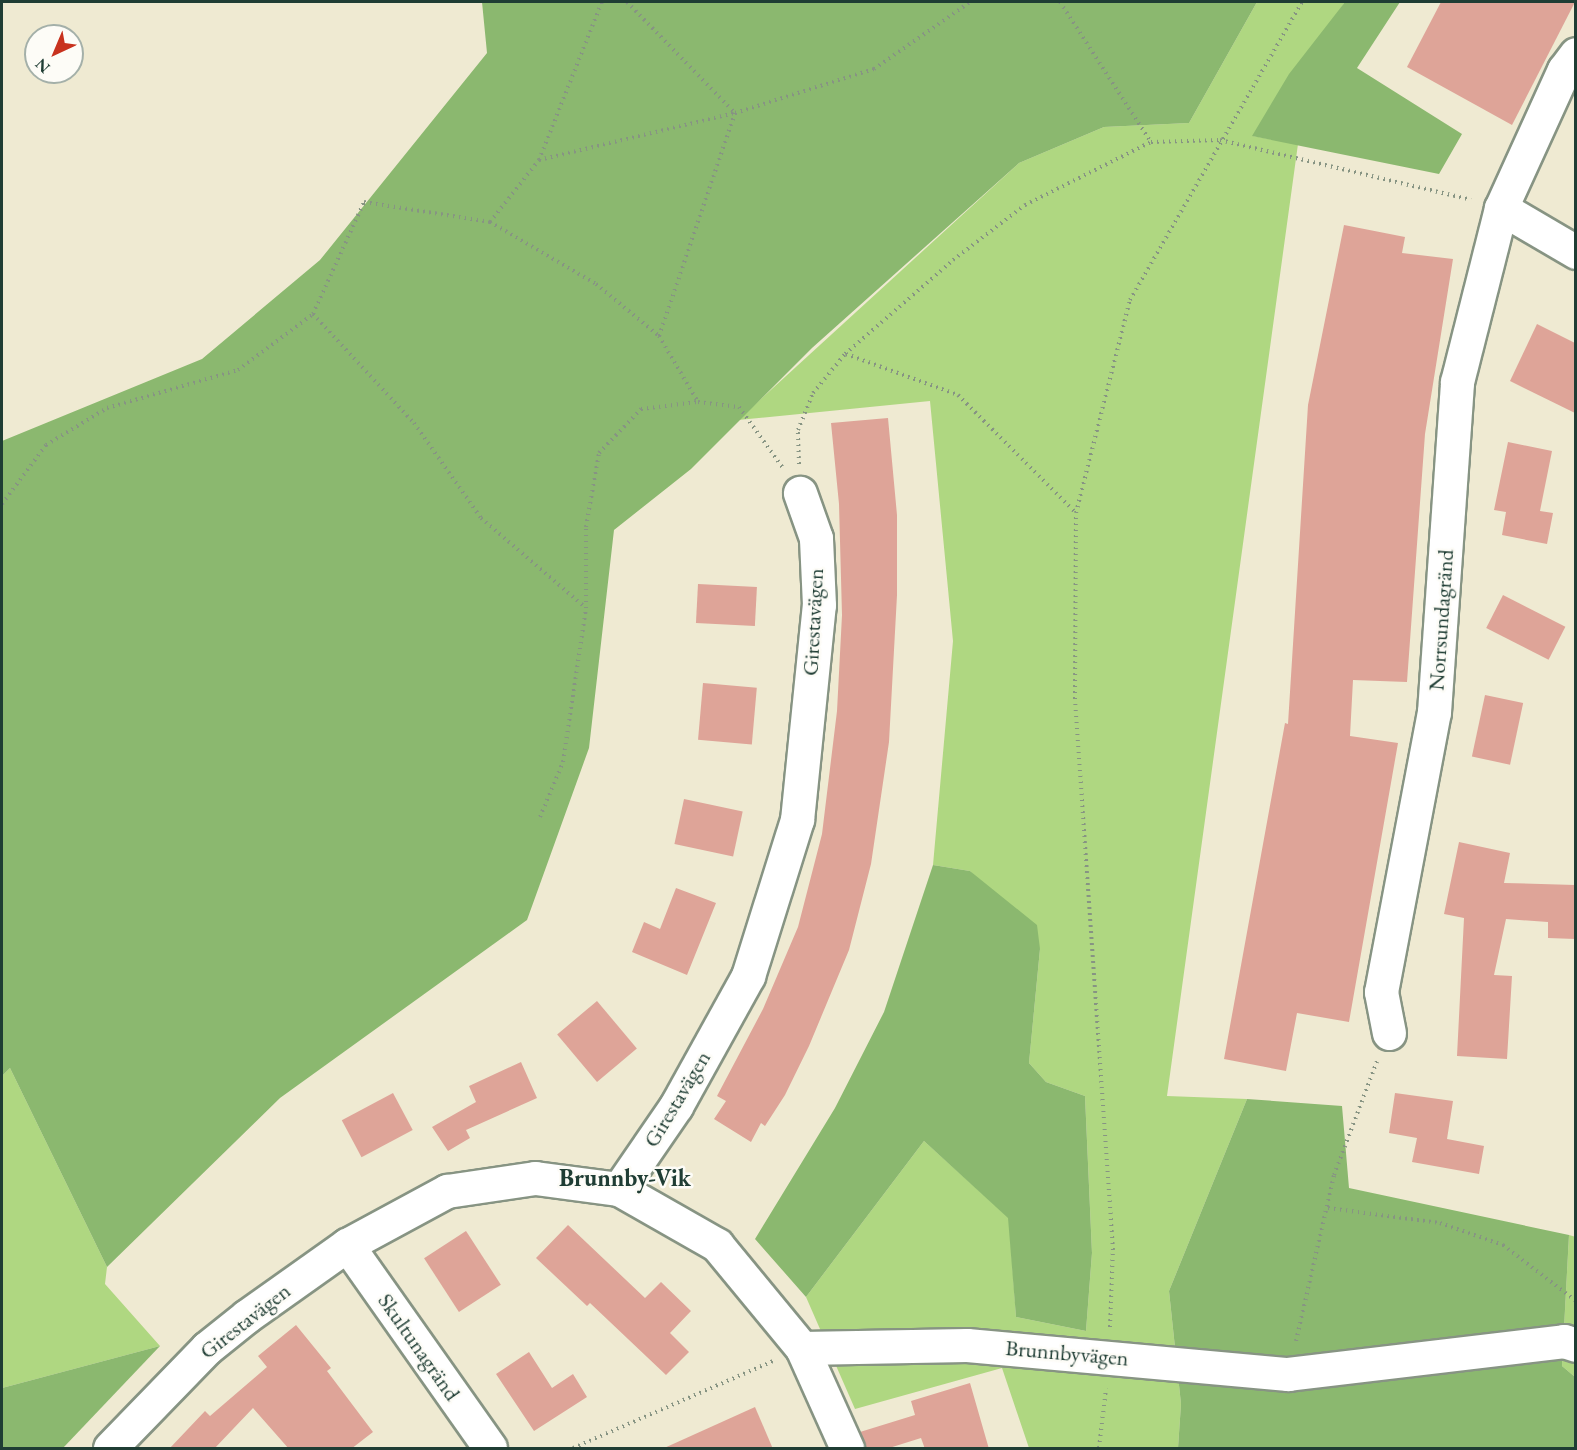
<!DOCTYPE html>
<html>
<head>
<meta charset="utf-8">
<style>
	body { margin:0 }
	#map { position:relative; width:1577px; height:1450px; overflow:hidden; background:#efead2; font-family:"EB Garamond",serif }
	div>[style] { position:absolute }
	.green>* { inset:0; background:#afd781 }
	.forest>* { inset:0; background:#8bb86f }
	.building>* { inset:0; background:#dea498; transform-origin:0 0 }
	.path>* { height:4px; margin-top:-2px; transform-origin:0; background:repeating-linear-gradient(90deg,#879483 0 1.5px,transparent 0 6px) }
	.roads { filter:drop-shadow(2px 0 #879483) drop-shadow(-2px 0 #879483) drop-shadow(0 2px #879483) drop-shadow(0 -2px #879483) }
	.minor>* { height:33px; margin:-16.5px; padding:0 16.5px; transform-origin:16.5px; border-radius:16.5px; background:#fff }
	span { translate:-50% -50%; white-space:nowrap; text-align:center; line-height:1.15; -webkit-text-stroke:5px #fdfcf7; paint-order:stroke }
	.street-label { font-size:22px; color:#1f3d34 }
	.neighbourhood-label { font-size:24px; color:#1f3d34; font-weight:700 }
	.frame { position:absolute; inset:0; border:3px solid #1f3d34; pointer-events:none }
	.north { position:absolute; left:24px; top:24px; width:60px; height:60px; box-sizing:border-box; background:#fdfcf7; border:2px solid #a4b0a9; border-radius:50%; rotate:224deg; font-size:16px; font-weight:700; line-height:24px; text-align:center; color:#1f3d34 }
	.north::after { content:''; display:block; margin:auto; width:21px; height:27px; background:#c8321e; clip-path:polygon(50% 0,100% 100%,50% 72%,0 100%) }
</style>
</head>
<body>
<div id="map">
	<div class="green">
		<i style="clip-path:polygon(1257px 2px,1345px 2px,1253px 136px,1298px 144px,1167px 1096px,1247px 1099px,1169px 1291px,1181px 1404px,1178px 1448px,1029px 1448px,1002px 1368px,855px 1409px,806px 1297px,924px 1141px,1009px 1218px,1016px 1317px,1086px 1331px,1092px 1253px,1085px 1096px,1046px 1082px,1029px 1063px,1040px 949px,970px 871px,933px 865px,953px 641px,930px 401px,738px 420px,1019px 163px,1104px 127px,1189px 123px)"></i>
		<i style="clip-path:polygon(10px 1068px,107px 1267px,105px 1284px,160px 1346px,2px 1388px,2px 1076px)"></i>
		<i style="clip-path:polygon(1569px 1235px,1576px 1237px,1575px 1377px,1562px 1366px)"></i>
	</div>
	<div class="forest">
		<i style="clip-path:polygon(482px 2px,1257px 2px,1189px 123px,1104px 127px,1019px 163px,812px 348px,691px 469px,614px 530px,589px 748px,527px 920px,280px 1098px,107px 1267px,10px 1068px,2px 1076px,2px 441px,202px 359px,320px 260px,487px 53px)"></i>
		<i style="clip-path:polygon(1345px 2px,1400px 2px,1357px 68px,1462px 134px,1439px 174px,1252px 136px,1289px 74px)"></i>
		<i style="clip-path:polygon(933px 865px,970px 871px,1037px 925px,1040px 949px,1029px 1063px,1046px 1082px,1085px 1096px,1092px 1253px,1086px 1331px,1016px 1317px,1008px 1218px,924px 1141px,806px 1297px,755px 1239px,835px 1108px,884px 1012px)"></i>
		<i style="clip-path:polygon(1247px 1099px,1342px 1106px,1349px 1188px,1569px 1235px,1562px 1366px,1575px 1377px,1575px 1448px,1178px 1448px,1181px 1404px,1169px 1291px)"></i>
		<i style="clip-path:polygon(160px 1346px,63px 1448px,2px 1448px,2px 1388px)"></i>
	</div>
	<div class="building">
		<i style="clip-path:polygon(1441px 2px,1575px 2px,1512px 125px,1407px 67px)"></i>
		<i style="clip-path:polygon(1344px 225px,1405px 237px,1402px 253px,1453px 259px,1425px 434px,1407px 682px,1353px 680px,1350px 736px,1398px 743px,1349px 1022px,1297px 1013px,1286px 1071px,1224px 1059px,1285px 723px,1288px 724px,1308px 405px)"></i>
		<i style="clip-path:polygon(1537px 324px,1575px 343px,1575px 413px,1510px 381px)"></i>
		<i style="clip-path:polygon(888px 418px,897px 515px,897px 595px,889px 742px,871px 864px,849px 950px,809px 1046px,785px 1095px,765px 1126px,761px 1123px,751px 1142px,714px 1119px,726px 1101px,717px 1096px,763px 1009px,798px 927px,822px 834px,837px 711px,842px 615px,839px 504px,831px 423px)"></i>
		<i style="clip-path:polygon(1508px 442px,1552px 451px,1540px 511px,1553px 513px,1547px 544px,1502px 535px,1506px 512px,1494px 510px)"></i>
		<i style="left:698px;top:584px;width:59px;height:39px;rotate:3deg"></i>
		<i style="left:1503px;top:595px;width:70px;height:37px;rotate:27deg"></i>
		<i style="left:703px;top:683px;width:54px;height:57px;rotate:5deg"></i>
		<i style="left:1485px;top:695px;width:39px;height:63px;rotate:12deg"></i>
		<i style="left:684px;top:799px;width:60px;height:46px;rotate:12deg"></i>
		<i style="clip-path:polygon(1459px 842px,1510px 853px,1504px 883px,1575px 885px,1575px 939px,1548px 938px,1548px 922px,1506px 919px,1494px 975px,1512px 976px,1507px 1059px,1457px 1056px,1464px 918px,1444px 914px)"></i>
		<i style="clip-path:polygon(676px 888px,716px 903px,687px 975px,632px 952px,644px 922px,660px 929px)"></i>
		<i style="left:597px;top:1001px;width:62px;height:52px;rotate:50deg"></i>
		<i style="clip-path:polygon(521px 1062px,537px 1098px,466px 1130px,470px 1138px,448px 1151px,432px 1127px,476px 1102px,469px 1086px)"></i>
		<i style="left:393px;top:1093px;width:42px;height:58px;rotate:62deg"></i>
		<i style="clip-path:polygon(1395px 1093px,1453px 1101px,1447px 1139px,1484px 1146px,1479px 1174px,1412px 1162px,1417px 1138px,1389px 1133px)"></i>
		<i style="clip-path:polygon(568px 1225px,645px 1298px,661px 1282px,691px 1311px,670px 1333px,689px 1352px,666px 1375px,590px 1303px,587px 1306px,536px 1258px)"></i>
		<i style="left:466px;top:1231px;width:64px;height:50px;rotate:57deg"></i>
		<i style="clip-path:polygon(296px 1325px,331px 1368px,327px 1371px,373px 1432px,351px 1449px,289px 1449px,253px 1408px,214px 1449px,169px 1449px,205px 1411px,210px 1416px,267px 1367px,258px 1356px)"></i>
		<i style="clip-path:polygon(529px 1352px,552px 1388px,573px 1374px,587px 1397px,534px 1431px,496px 1374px)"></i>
		<i style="clip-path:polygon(970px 1383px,989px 1449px,925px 1449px,921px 1438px,886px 1449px,866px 1449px,860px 1432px,915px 1415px,911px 1401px)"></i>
		<i style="clip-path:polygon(755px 1407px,773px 1449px,662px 1449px)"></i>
	</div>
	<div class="path">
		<i style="left:627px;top:2px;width:155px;rotate:45.8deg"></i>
		<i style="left:735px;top:113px;width:236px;rotate:108.8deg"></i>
		<i style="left:1060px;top:2px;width:167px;rotate:57deg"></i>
		<i style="left:539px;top:160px;width:202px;rotate:-13.5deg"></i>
		<i style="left:735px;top:113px;width:146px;rotate:-17.6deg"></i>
		<i style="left:874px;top:69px;width:117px;rotate:-34.9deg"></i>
		<i style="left:490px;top:222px;width:79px;rotate:-51.7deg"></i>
		<i style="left:539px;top:160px;width:170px;rotate:-68.3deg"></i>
		<i style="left:313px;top:314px;width:149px;rotate:47.2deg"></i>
		<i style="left:414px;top:423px;width:116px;rotate:54.8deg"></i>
		<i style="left:481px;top:518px;width:137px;rotate:40.6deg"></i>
		<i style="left:846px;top:354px;width:119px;rotate:20.1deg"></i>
		<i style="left:958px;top:395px;width:167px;rotate:45deg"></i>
		<i style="left:799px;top:464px;width:34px;rotate:-92deg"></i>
		<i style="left:798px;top:430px;width:40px;rotate:-68deg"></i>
		<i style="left:813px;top:393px;width:50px;rotate:-50.6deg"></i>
		<i style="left:845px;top:354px;width:143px;rotate:-41deg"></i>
		<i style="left:953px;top:260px;width:91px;rotate:-37.4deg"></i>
		<i style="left:1025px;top:205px;width:141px;rotate:-26.6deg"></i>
		<i style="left:1151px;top:142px;width:69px;rotate:-1.7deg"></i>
		<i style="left:1220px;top:140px;width:258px;rotate:13.4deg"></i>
		<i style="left:2px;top:504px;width:74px;rotate:-53.3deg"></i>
		<i style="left:46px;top:445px;width:71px;rotate:-31.2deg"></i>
		<i style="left:107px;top:408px;width:136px;rotate:-16.2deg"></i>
		<i style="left:238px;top:370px;width:94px;rotate:-36.7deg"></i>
		<i style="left:313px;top:314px;width:123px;rotate:-65.5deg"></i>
		<i style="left:364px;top:202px;width:128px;rotate:9deg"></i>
		<i style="left:490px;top:222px;width:123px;rotate:30.3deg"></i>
		<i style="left:596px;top:284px;width:82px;rotate:39.5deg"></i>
		<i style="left:659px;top:336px;width:77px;rotate:59.4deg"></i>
		<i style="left:540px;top:817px;width:60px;rotate:-67.3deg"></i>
		<i style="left:563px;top:762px;width:156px;rotate:-81.5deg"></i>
		<i style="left:586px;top:608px;width:81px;rotate:-90deg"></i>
		<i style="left:586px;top:527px;width:75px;rotate:-80deg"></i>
		<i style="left:599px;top:453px;width:61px;rotate:-46.3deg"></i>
		<i style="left:641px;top:409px;width:57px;rotate:-7deg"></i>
		<i style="left:698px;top:402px;width:41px;rotate:7deg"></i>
		<i style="left:739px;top:407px;width:75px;rotate:54.2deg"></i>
		<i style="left:1328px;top:1208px;width:113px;rotate:7.6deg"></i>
		<i style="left:1440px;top:1223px;width:67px;rotate:19.2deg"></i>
		<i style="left:1503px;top:1245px;width:92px;rotate:37.5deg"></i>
		<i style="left:1110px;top:1327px;width:77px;rotate:-87.8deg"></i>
		<i style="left:1113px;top:1250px;width:552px;rotate:-93.95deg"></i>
		<i style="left:1075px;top:699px;width:186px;rotate:-89.7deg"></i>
		<i style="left:1076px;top:513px;width:220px;rotate:-75.8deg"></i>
		<i style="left:1130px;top:300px;width:344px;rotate:-60deg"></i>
		<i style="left:1296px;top:1341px;width:170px;rotate:-77.1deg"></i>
		<i style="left:1334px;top:1175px;width:122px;rotate:-69.3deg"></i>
		<i style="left:573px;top:1448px;width:218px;rotate:-23.5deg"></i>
		<i style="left:1099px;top:1448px;width:60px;rotate:-83.3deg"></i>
	</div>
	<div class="roads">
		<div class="minor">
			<i style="left:1501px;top:208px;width:87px;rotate:30.4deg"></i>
			<i style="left:1389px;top:1033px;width:42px;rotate:-101deg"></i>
			<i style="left:1381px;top:992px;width:285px;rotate:-79.3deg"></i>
			<i style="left:1434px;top:712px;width:331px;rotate:-86deg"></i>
			<i style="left:1457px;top:382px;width:179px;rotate:-75.8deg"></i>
			<i style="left:1501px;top:208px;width:152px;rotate:-65.5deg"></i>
			<i style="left:1564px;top:70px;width:20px;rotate:-53deg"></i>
			<i style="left:619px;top:1189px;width:113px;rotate:29.7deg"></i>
			<i style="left:717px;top:1245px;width:134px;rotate:50.5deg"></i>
			<i style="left:802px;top:1348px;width:165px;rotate:-1deg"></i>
			<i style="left:967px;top:1345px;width:322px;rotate:5.2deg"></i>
			<i style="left:1288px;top:1374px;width:278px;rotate:-6.8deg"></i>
			<i style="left:1564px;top:1341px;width:13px;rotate:18deg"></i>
			<i style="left:347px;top:1245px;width:248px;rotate:54.8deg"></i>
			<i style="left:802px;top:1348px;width:110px;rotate:65.8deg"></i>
			<i style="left:110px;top:1448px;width:139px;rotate:-45.9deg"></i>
			<i style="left:207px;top:1348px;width:51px;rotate:-38.7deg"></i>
			<i style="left:247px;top:1316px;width:123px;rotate:-35.4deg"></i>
			<i style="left:347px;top:1245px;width:114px;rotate:-28.4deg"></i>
			<i style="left:447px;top:1191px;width:89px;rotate:-8.4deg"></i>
			<i style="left:535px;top:1178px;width:85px;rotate:7.5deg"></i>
			<i style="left:619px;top:1189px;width:101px;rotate:-55.5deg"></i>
			<i style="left:676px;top:1106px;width:149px;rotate:-61deg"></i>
			<i style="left:748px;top:976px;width:164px;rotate:-72.6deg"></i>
			<i style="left:797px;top:820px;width:216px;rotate:-84.2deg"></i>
			<i style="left:819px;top:605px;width:67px;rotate:-92.6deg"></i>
			<i style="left:816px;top:538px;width:48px;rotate:-109.6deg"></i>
		</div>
	</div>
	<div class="street-label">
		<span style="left:1441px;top:620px;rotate:-86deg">Norrsundagränd</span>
		<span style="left:813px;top:622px;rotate:-87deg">Girestavägen</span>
		<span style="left:677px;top:1099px;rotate:-59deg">Girestavägen</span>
		<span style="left:245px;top:1321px;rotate:-38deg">Girestavägen</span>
		<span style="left:419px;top:1347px;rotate:55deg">Skultunagränd</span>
		<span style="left:1067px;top:1353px;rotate:5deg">Brunnbyvägen</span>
	</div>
	<div class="neighbourhood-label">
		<span style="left:625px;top:1178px">Brunnby-Vik</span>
	</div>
	<div class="frame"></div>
	<div class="north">N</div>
</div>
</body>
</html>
